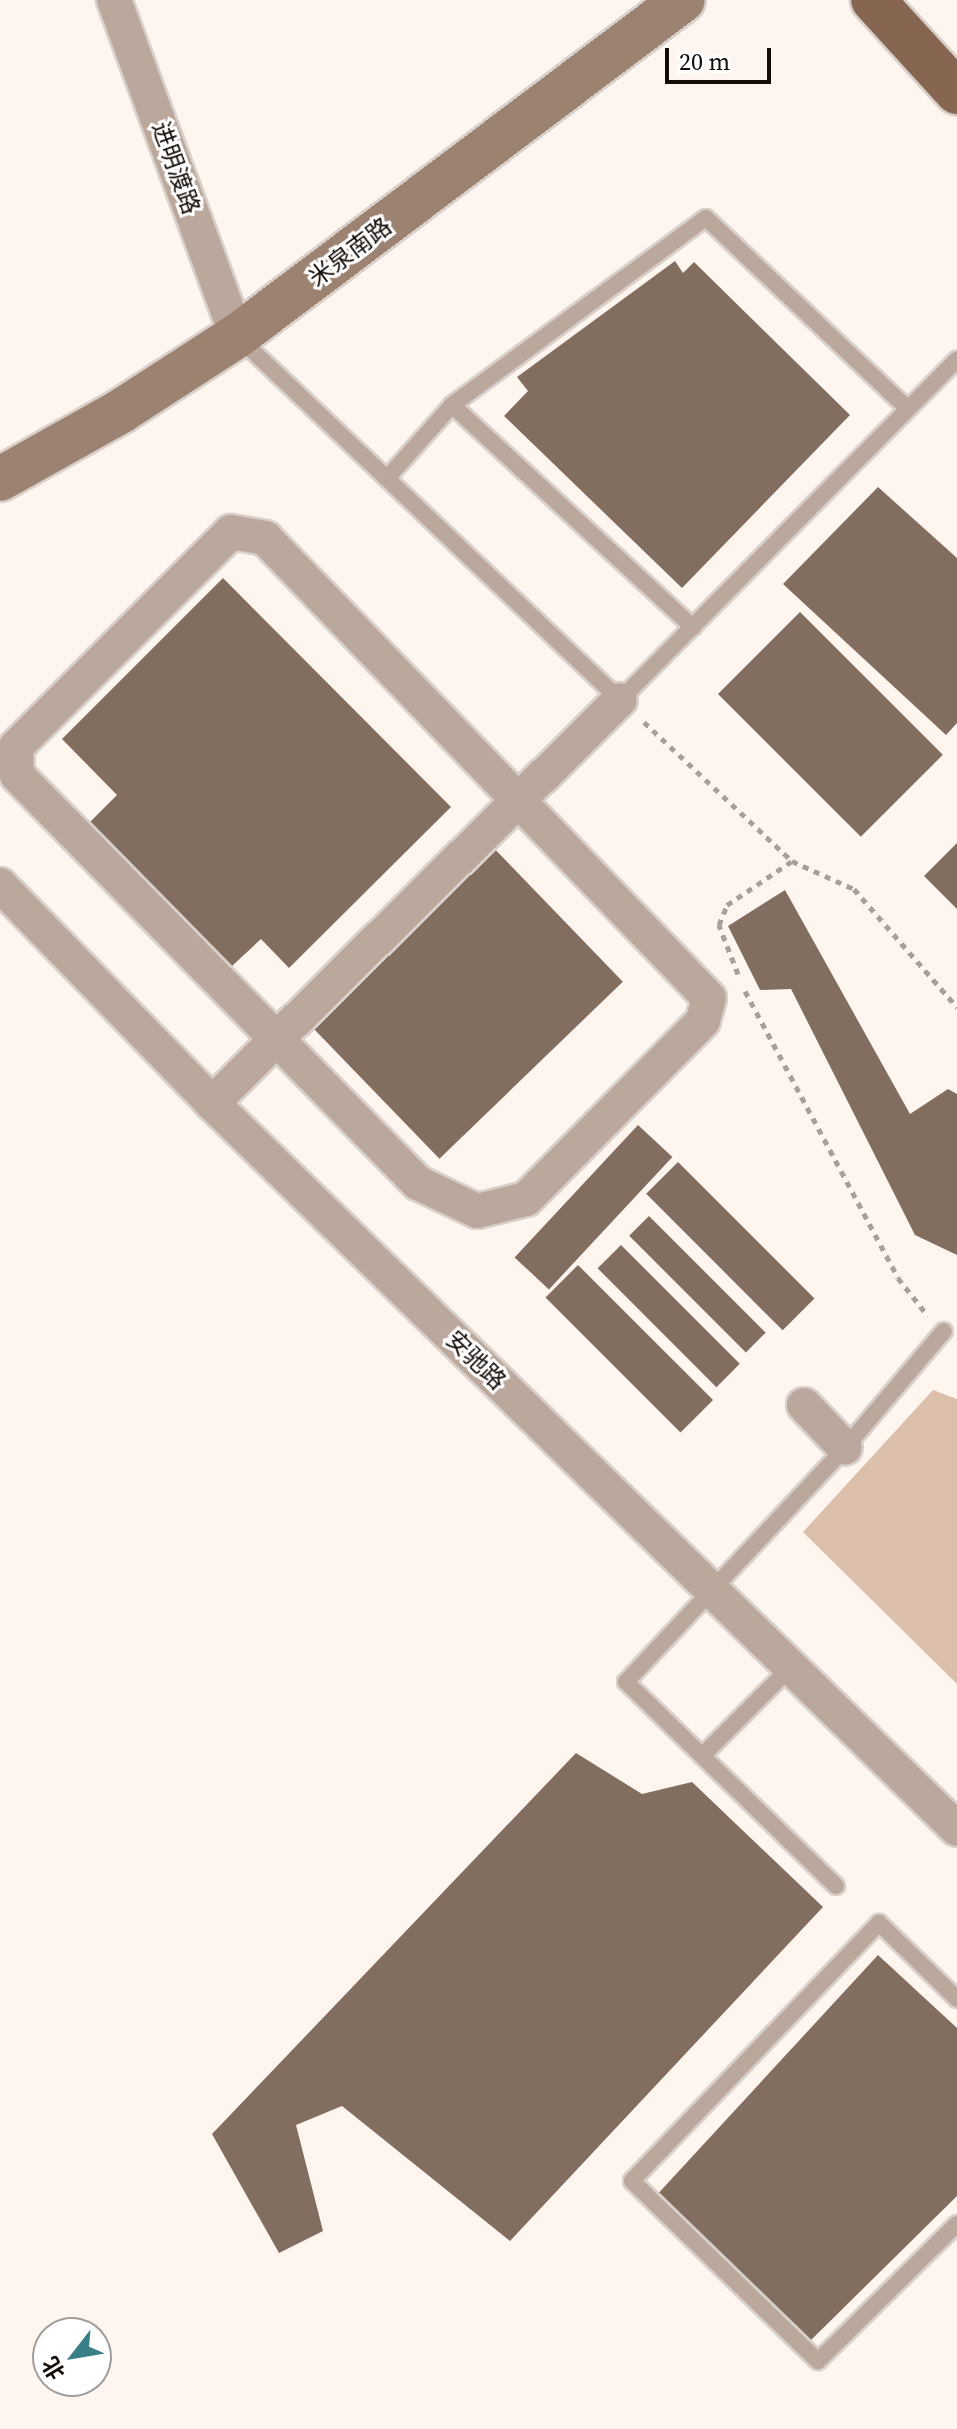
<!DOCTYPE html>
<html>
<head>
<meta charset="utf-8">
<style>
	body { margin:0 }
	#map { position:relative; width:957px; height:2429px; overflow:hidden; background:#fff5ef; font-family:"Source Serif 4","Noto Sans SC",serif }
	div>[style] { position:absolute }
	.green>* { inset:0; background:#dcbfaa }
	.building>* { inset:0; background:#826e60; transform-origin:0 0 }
	.path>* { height:5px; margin-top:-2.5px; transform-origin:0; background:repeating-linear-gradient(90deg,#a89f99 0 6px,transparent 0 12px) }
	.roads { filter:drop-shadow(2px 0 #d9d0ca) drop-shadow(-2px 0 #d9d0ca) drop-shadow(0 2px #d9d0ca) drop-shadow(0 -2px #d9d0ca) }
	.service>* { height:16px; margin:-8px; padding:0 8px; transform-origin:8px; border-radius:8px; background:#bba89c }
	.minor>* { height:34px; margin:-17px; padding:0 17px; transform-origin:17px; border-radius:17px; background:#bba89c }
	.secondary>* { height:44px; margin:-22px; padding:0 22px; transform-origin:22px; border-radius:22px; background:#9c8270 }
	.primary>* { height:44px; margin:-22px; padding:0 22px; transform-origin:22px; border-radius:22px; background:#866651 }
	span { translate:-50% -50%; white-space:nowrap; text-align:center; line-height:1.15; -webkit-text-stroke:6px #fff; paint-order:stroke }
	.street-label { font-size:24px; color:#130b06 }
	.north { position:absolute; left:32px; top:2317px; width:80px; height:80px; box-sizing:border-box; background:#fff; border:2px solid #a19d9b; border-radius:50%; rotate:239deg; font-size:22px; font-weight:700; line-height:32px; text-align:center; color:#130b06 }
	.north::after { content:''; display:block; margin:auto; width:28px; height:36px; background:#387f88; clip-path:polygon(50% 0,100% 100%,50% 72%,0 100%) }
	.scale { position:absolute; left:665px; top:48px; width:106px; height:36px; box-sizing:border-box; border:4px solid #130b06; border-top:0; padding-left:10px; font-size:24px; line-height:28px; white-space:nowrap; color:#130b06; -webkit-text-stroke:6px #fff; paint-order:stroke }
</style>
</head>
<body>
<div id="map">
	<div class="green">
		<i style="clip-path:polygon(933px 1390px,957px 1399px,957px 1684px,803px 1532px)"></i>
	</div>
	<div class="building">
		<i style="clip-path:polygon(675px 261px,683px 273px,694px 262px,850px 415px,682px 588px,504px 416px,528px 391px,517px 377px)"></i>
		<i style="clip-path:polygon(878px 487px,957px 558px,957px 723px,946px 735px,783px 584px)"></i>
		<i style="clip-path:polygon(223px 578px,451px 807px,289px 968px,261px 939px,232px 966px,90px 822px,117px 795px,62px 739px)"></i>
		<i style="left:800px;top:612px;width:202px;height:116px;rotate:45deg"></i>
		<i style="left:486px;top:840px;width:197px;height:255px;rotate:46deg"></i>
		<i style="clip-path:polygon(957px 843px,957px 909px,924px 876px)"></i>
		<i style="clip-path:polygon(785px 890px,910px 1114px,948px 1089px,957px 1094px,957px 1255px,915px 1235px,791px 989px,760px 990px,728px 926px)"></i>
		<i style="left:638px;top:1125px;width:47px;height:181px;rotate:43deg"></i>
		<i style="left:678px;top:1162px;width:193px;height:45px;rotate:45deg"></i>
		<i style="left:649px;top:1216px;width:165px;height:28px;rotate:45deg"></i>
		<i style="left:621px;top:1245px;width:168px;height:33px;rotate:45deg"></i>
		<i style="left:578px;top:1265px;width:191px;height:46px;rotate:45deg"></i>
		<i style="clip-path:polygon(576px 1753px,642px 1794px,692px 1782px,823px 1907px,510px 2241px,342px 2106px,296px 2125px,323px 2231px,279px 2253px,212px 2134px)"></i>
		<i style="clip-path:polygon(878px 1955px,957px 2028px,957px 2196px,810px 2341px,654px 2198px)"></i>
	</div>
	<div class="path">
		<i style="left:644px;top:722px;width:203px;rotate:43.2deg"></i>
		<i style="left:792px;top:861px;width:68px;rotate:24.3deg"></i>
		<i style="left:854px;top:889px;width:157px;rotate:48.9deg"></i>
		<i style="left:738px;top:974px;width:53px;rotate:-111.2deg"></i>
		<i style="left:719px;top:925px;width:22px;rotate:-68deg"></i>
		<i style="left:727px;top:905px;width:78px;rotate:-34.1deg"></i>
		<i style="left:745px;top:991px;width:325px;rotate:61.9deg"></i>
		<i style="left:898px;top:1278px;width:48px;rotate:51.7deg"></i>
	</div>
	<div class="roads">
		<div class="service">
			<i style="left:238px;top:337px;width:527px;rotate:43.54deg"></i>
			<i style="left:620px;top:700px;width:479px;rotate:-45.3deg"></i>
			<i style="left:452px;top:405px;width:315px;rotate:-36.4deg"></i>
			<i style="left:706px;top:218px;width:275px;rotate:43.4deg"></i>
			<i style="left:389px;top:476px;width:95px;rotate:-48.4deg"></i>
			<i style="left:452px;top:405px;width:328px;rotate:42.7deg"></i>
			<i style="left:702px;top:1756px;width:127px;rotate:-45deg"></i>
			<i style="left:836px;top:1886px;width:293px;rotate:-135.8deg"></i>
			<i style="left:626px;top:1682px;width:320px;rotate:-46.9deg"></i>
			<i style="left:845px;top:1448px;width:153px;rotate:-49.8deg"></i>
			<i style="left:957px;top:1999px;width:109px;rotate:-135.7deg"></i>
			<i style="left:879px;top:1923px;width:357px;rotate:133.8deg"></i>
			<i style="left:632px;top:2181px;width:259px;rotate:44.1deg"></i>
			<i style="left:818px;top:2361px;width:195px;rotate:-44.6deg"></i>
		</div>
		<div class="minor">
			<i style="left:114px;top:0;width:358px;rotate:69.9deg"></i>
			<i style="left:231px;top:532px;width:35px;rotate:10deg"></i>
			<i style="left:265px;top:538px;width:639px;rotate:46.01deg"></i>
			<i style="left:709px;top:998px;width:24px;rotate:105deg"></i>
			<i style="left:703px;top:1021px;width:251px;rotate:134.8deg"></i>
			<i style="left:526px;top:1199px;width:50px;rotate:166.2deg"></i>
			<i style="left:477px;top:1211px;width:65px;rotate:-154.6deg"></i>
			<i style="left:418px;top:1183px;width:572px;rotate:-134.5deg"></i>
			<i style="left:17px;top:775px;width:28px;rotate:-92deg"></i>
			<i style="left:16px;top:747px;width:304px;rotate:-45deg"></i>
			<i style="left:0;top:885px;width:304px;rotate:45.8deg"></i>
			<i style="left:212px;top:1103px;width:1040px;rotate:44.26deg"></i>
			<i style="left:212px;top:1103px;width:573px;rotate:-44.65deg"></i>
			<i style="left:804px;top:1405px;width:59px;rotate:46.4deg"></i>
		</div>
		<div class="secondary">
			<i style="left:0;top:479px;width:139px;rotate:-29.3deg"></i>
			<i style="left:121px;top:411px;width:138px;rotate:-32.9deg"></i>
			<i style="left:237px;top:336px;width:558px;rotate:-36.99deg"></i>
		</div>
		<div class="primary">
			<i style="left:873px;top:0;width:125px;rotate:47.6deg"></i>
		</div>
	</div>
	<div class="street-label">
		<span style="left:176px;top:168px;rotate:70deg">进明渡路</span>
		<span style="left:350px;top:252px;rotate:-37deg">米泉南路</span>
		<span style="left:476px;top:1360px;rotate:44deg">安驰路</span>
	</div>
	<div class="north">北</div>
	<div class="scale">20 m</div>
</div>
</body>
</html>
